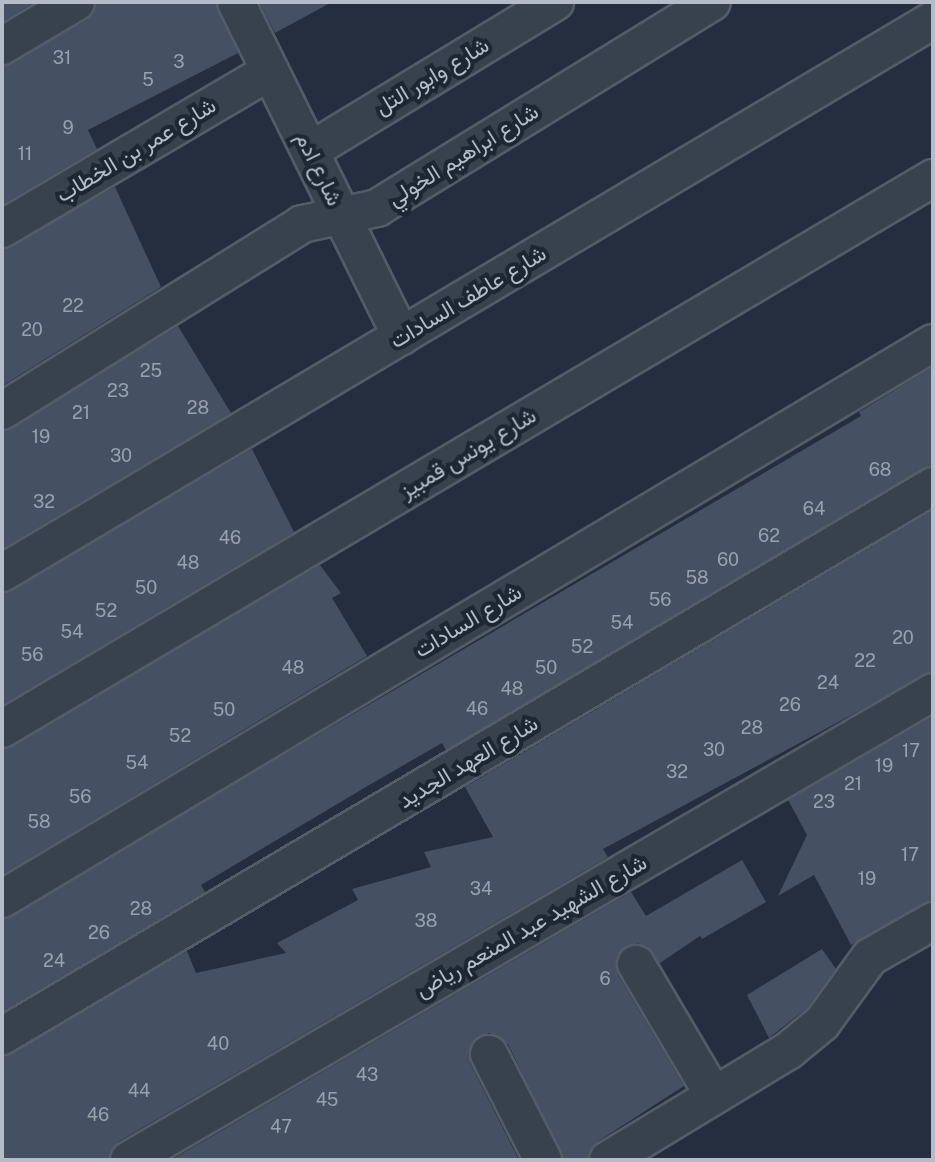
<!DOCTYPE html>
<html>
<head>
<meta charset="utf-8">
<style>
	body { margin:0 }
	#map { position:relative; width:935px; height:1162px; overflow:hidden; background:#242e3e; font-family:"Public Sans",Vazirmatn,sans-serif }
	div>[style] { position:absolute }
	.building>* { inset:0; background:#455062 }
	.roads { filter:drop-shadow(2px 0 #535c69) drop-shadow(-2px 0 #535c69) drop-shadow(0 2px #535c69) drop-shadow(0 -2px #535c69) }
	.minor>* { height:36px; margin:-18px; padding:0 18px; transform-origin:18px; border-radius:18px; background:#38414e }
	span { translate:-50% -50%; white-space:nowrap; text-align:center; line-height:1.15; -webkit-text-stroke:8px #1d2633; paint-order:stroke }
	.number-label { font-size:18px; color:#98a1af }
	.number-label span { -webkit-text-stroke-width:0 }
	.street-label { font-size:22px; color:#b4bcc9 }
	.frame { position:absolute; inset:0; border:4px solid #b4bcc9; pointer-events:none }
</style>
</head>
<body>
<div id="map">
	<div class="building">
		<i style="clip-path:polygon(2px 2px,35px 2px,2px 22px)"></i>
		<i style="clip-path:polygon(97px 2px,215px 2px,238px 53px,88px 130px,97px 149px,2px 205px,2px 67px,87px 20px)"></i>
		<i style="clip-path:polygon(259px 2px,332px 2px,275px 33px)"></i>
		<i style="clip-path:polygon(115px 187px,161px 287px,2px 386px,2px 250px)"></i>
		<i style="clip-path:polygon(178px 326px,231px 413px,2px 549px,2px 432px)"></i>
		<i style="clip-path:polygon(933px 367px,933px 465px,446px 750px,442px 743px,371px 784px,201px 885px,205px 892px,2px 1012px,2px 920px,861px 416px,859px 412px)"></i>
		<i style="clip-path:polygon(252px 449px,294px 532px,2px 705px,2px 594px)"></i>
		<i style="clip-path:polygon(933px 510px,933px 671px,603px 849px,608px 857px,118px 1142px,108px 1160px,2px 1160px,2px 1057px,187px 951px,196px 973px,286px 953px,277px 943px,358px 900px,352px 889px,431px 867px,424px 852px,493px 837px,465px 787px)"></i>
		<i style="clip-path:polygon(320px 565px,341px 593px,332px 598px,367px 656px,2px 875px,2px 750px)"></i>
		<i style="clip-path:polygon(933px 716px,933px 900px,851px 945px,814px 875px,778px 896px,807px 835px,788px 800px)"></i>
		<i style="clip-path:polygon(742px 860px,766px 902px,702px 939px,700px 936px,660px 963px,647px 946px,637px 943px,617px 954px,618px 975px,684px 1086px,597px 1142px,587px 1160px,564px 1160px,508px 1044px,489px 1033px,472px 1042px,470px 1063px,519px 1160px,171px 1160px,631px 892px,646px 916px)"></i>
		<i style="clip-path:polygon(822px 949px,836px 969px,807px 1008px,769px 1038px,747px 995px)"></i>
	</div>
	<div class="roads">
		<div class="minor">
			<i style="left:236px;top:2px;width:373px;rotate:63.7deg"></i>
			<i style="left:2px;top:46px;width:86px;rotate:-30.7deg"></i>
			<i style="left:310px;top:151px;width:287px;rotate:-31.3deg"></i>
			<i style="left:2px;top:229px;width:311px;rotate:-30.5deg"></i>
			<i style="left:2px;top:411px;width:354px;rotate:-31.9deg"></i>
			<i style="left:302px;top:224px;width:77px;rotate:-12deg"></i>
			<i style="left:377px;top:208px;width:393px;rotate:-31.6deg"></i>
			<i style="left:2px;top:573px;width:1083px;rotate:-30.71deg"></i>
			<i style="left:2px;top:729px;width:1082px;rotate:-30.62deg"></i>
			<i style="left:2px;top:899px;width:1084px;rotate:-30.85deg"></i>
			<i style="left:636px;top:964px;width:153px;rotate:59.4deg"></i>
			<i style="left:2px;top:1036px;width:1081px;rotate:-30.57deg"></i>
			<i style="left:489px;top:1054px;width:119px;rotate:63deg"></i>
			<i style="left:129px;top:1160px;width:930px;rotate:-30.2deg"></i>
			<i style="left:608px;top:1160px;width:210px;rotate:-31.2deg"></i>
			<i style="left:788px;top:1051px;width:44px;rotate:-39.5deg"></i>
			<i style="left:822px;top:1023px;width:82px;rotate:-54deg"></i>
			<i style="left:870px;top:957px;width:73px;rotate:-29.7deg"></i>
		</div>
	</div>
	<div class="number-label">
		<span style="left:62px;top:58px">31</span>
		<span style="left:179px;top:62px">3</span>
		<span style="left:148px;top:80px">5</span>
		<span style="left:68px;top:128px">9</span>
		<span style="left:25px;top:154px">11</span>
		<span style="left:73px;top:306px">22</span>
		<span style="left:32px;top:330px">20</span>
		<span style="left:151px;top:371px">25</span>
		<span style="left:118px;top:391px">23</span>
		<span style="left:198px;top:408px">28</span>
		<span style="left:81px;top:413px">21</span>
		<span style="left:41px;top:437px">19</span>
		<span style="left:121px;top:456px">30</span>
		<span style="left:880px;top:470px">68</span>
		<span style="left:44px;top:502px">32</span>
		<span style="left:814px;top:509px">64</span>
		<span style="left:769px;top:536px">62</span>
		<span style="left:230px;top:538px">46</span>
		<span style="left:728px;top:560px">60</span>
		<span style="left:188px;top:563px">48</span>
		<span style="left:697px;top:578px">58</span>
		<span style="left:146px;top:588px">50</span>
		<span style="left:660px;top:600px">56</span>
		<span style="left:106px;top:611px">52</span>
		<span style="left:622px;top:623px">54</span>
		<span style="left:72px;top:632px">54</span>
		<span style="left:903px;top:638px">20</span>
		<span style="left:582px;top:647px">52</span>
		<span style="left:32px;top:655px">56</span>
		<span style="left:865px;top:661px">22</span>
		<span style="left:293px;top:668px">48</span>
		<span style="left:546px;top:668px">50</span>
		<span style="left:828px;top:683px">24</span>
		<span style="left:512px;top:689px">48</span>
		<span style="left:790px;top:705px">26</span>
		<span style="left:477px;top:709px">46</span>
		<span style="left:224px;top:710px">50</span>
		<span style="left:752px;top:728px">28</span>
		<span style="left:180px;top:736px">52</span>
		<span style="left:714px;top:750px">30</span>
		<span style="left:911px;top:751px">17</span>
		<span style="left:137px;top:763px">54</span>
		<span style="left:884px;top:766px">19</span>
		<span style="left:677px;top:772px">32</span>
		<span style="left:853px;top:784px">21</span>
		<span style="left:80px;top:797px">56</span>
		<span style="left:824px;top:802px">23</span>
		<span style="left:39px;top:822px">58</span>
		<span style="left:910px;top:855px">17</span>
		<span style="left:867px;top:879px">19</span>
		<span style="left:481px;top:889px">34</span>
		<span style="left:141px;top:909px">28</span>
		<span style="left:426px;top:921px">38</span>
		<span style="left:99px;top:933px">26</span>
		<span style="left:54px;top:961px">24</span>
		<span style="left:605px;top:979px">6</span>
		<span style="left:218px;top:1044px">40</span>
		<span style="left:367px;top:1075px">43</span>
		<span style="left:139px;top:1091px">44</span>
		<span style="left:327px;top:1100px">45</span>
		<span style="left:98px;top:1115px">46</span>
		<span style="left:281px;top:1127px">47</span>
	</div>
	<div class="street-label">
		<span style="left:432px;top:76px;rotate:-31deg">شارع وابور التل</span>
		<span style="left:136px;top:150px;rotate:-31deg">شارع عمر بن الخطاب</span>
		<span style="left:463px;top:155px;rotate:-32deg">شارع ابراهيم الخولي</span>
		<span style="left:319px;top:169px;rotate:64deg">شارع ادم</span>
		<span style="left:468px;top:297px;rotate:-31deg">شارع عاطف السادات</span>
		<span style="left:468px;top:453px;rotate:-31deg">شارع يونس قمبيز</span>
		<span style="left:468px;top:621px;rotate:-31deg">شارع السادات</span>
		<span style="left:468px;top:762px;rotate:-31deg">شارع العهد الجديد</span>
		<span style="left:531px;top:926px;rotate:-30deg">شارع الشهيد عبد المنعم رياض</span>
	</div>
	<div class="frame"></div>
</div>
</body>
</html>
